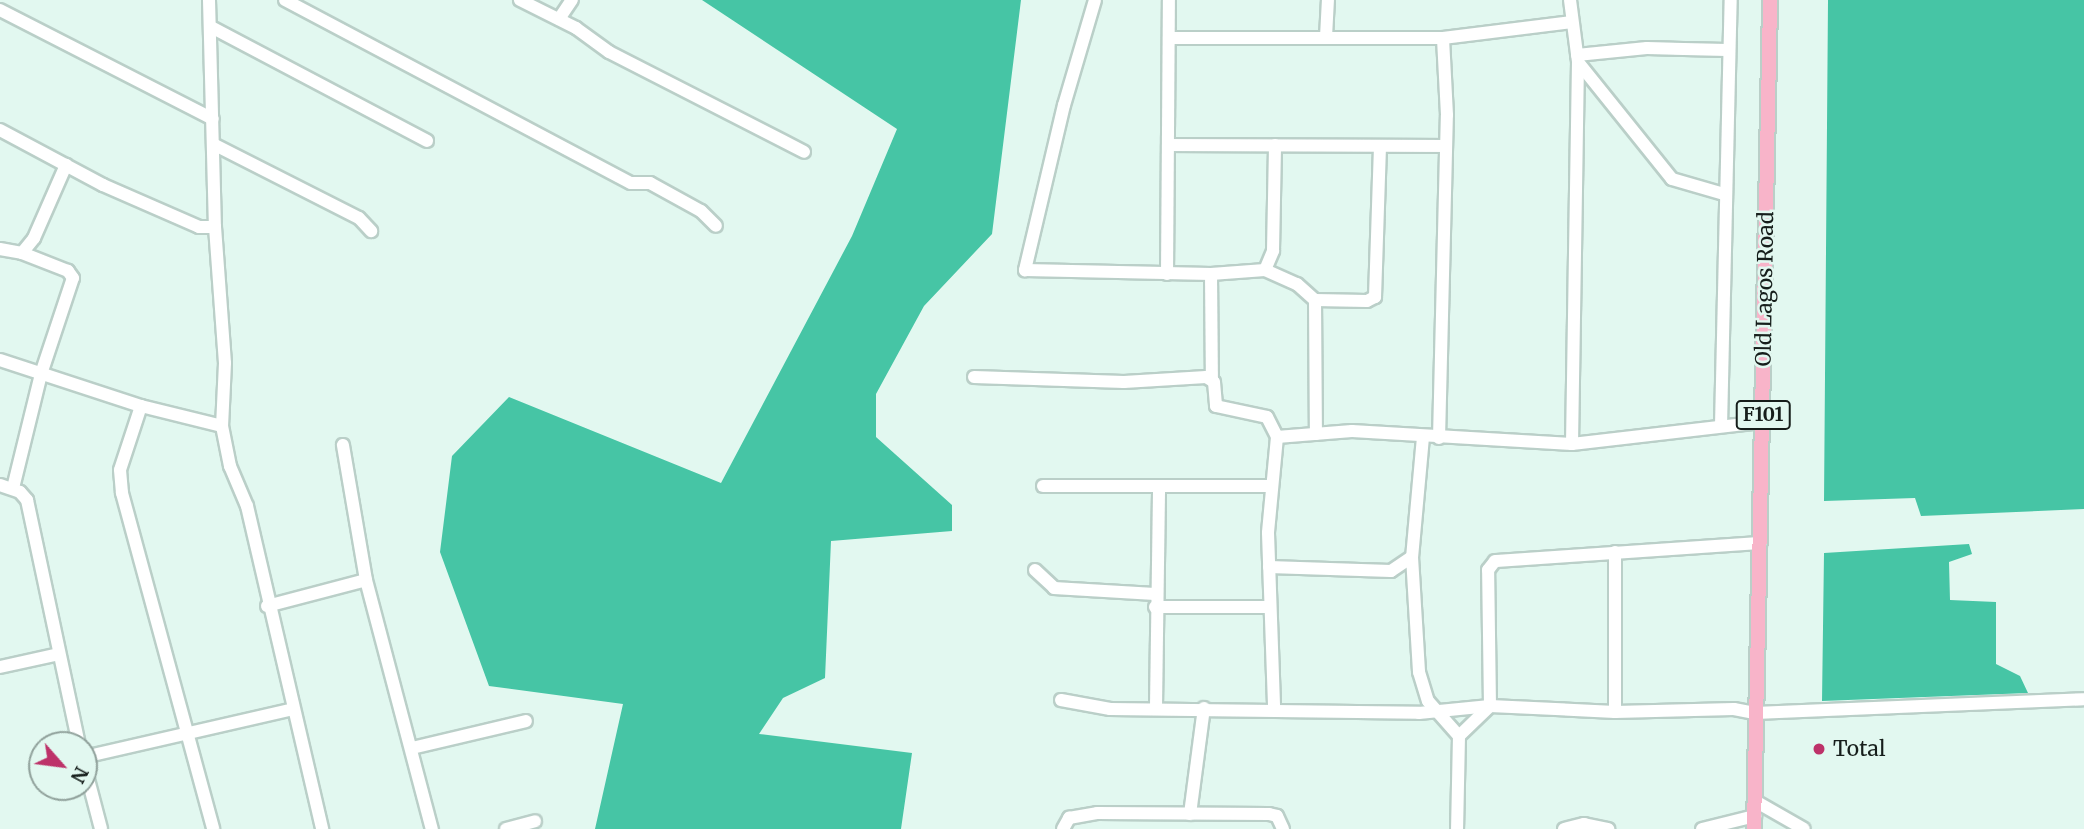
<!DOCTYPE html>
<html>
<head>
<meta charset="utf-8">
<style>
	body { margin:0 }
	#map { position:relative; width:2084px; height:829px; overflow:hidden; background:#e2f8f0; font-family:Merriweather,serif }
	div>[style] { position:absolute }
	.forest>* { inset:0; background:#46c5a5 }
	.roads { filter:drop-shadow(2px 0 #bacfc8) drop-shadow(-2px 0 #bacfc8) drop-shadow(0 2px #bacfc8) drop-shadow(0 -2px #bacfc8) }
	.minor>* { height:12px; margin:-6px; padding:0 6px; transform-origin:6px; border-radius:6px; background:#fff }
	.major>* { height:14px; margin:-7px; padding:0 7px; transform-origin:7px; border-radius:7px; background:#f8b4c9 }
	.dots>* { width:19px; height:19px; translate:-50% -50%; box-sizing:border-box; border:4px solid #e2f8f0; border-radius:50% }
	span { translate:-50% -50%; white-space:nowrap; text-align:center; line-height:1.15; -webkit-text-stroke:5px #e2f8f0; paint-order:stroke }
	.shield-label span { padding:2px 5px; background:#e2f8f0; border:2px solid; border-radius:5px; -webkit-text-stroke-width:0 }
	.shield-label { font-size:19px; color:#161e1b; font-weight:700 }
	.street-label { font-size:21px; color:#161e1b }
	.poi-label { font-size:21px; color:#161e1b }
	.left { translate:0 -50%; text-align:left }
	.north { position:absolute; left:28px; top:731px; width:70px; height:70px; box-sizing:border-box; background:#e2f8f0; border:2px solid #90a19b; border-radius:50%; rotate:118deg; font-size:19px; font-weight:700; line-height:28px; text-align:center; color:#161e1b }
	.north::after { content:''; display:block; margin:auto; width:24px; height:32px; background:#bd3269; clip-path:polygon(50% 0,100% 100%,50% 72%,0 100%) }
</style>
</head>
<body>
<div id="map">
	<div class="forest">
		<i style="clip-path:polygon(702px 0,1021px 0,992px 234px,924px 306px,876px 394px,876px 437px,952px 505px,952px 531px,831px 541px,825px 678px,783px 698px,759px 734px,912px 753px,901px 829px,595px 829px,623px 704px,489px 686px,440px 552px,452px 456px,509px 397px,721px 483px,852px 236px,897px 129px)"></i>
		<i style="clip-path:polygon(1828px 0,2084px 0,2084px 509px,1921px 516px,1915px 498px,1824px 501px)"></i>
		<i style="clip-path:polygon(1969px 544px,1972px 554px,1949px 562px,1950px 600px,1996px 602px,1996px 664px,2020px 676px,2028px 693px,1822px 701px,1824px 553px)"></i>
	</div>
	<div class="roads">
		<div class="minor">
			<i style="left:209px;top:0;width:227px;rotate:88.5deg"></i>
			<i style="left:215px;top:227px;width:136px;rotate:85.8deg"></i>
			<i style="left:225px;top:363px;width:63px;rotate:92.7deg"></i>
			<i style="left:222px;top:426px;width:41px;rotate:78.7deg"></i>
			<i style="left:230px;top:466px;width:43px;rotate:67deg"></i>
			<i style="left:247px;top:506px;width:332px;rotate:76.9deg"></i>
			<i style="left:285px;top:0;width:391px;rotate:27.9deg"></i>
			<i style="left:631px;top:183px;width:19px"></i>
			<i style="left:650px;top:183px;width:58px;rotate:28.8deg"></i>
			<i style="left:701px;top:211px;width:21px;rotate:45deg"></i>
			<i style="left:520px;top:0;width:63px;rotate:26.6deg"></i>
			<i style="left:576px;top:28px;width:41px;rotate:36deg"></i>
			<i style="left:609px;top:52px;width:219px;rotate:27.1deg"></i>
			<i style="left:1095px;top:0;width:109px;rotate:106.4deg"></i>
			<i style="left:1064px;top:105px;width:170px;rotate:103.3deg"></i>
			<i style="left:1025px;top:270px;width:186px;rotate:1.2deg"></i>
			<i style="left:1211px;top:274px;width:54px;rotate:-4.2deg"></i>
			<i style="left:1265px;top:270px;width:21px;rotate:-67deg"></i>
			<i style="left:1273px;top:251px;width:106px;rotate:-88.9deg"></i>
			<i style="left:1570px;top:0;width:63px;rotate:82.6deg"></i>
			<i style="left:1578px;top:62px;width:382px;rotate:90.9deg"></i>
			<i style="left:0;top:10px;width:239px;rotate:27.1deg"></i>
			<i style="left:559px;top:19px;width:23px;rotate:-56deg"></i>
			<i style="left:213px;top:28px;width:242px;rotate:27.8deg"></i>
			<i style="left:1326px;top:37px;width:37px;rotate:-87deg"></i>
			<i style="left:1169px;top:38px;width:274px"></i>
			<i style="left:1443px;top:38px;width:130px;rotate:-7.1deg"></i>
			<i style="left:1577px;top:55px;width:70px;rotate:-5.7deg"></i>
			<i style="left:1647px;top:48px;width:80px;rotate:1.4deg"></i>
			<i style="left:1578px;top:62px;width:150px;rotate:51.2deg"></i>
			<i style="left:1672px;top:179px;width:54px;rotate:16.1deg"></i>
			<i style="left:0;top:130px;width:117px;rotate:28.1deg"></i>
			<i style="left:103px;top:185px;width:105px;rotate:23.6deg"></i>
			<i style="left:199px;top:227px;width:16px"></i>
			<i style="left:215px;top:145px;width:161px;rotate:26.9deg"></i>
			<i style="left:359px;top:218px;width:18px;rotate:47deg"></i>
			<i style="left:1169px;top:145px;width:276px;rotate:0.2deg"></i>
			<i style="left:0;top:249px;width:22px;rotate:10deg"></i>
			<i style="left:22px;top:253px;width:19px;rotate:-51deg"></i>
			<i style="left:34px;top:238px;width:80px;rotate:-66.3deg"></i>
			<i style="left:1265px;top:270px;width:35px;rotate:24deg"></i>
			<i style="left:1297px;top:284px;width:24px;rotate:42deg"></i>
			<i style="left:1315px;top:300px;width:134px;rotate:89.6deg"></i>
			<i style="left:1167px;top:274px;width:274px;rotate:-89.6deg"></i>
			<i style="left:1211px;top:274px;width:105px;rotate:89.5deg"></i>
			<i style="left:1315px;top:300px;width:52px;rotate:1.1deg"></i>
			<i style="left:1367px;top:301px;width:9px;rotate:-27deg"></i>
			<i style="left:1375px;top:297px;width:148px;rotate:-88.1deg"></i>
			<i style="left:0;top:360px;width:148px;rotate:18.1deg"></i>
			<i style="left:141px;top:406px;width:83px;rotate:13.9deg"></i>
			<i style="left:974px;top:377px;width:150px;rotate:1.9deg"></i>
			<i style="left:1124px;top:382px;width:82px;rotate:-3.5deg"></i>
			<i style="left:1206px;top:377px;width:9px;rotate:32deg"></i>
			<i style="left:1214px;top:382px;width:24px;rotate:85deg"></i>
			<i style="left:1216px;top:406px;width:52px;rotate:12.2deg"></i>
			<i style="left:1267px;top:417px;width:22px;rotate:63deg"></i>
			<i style="left:1277px;top:437px;width:96px;rotate:95.4deg"></i>
			<i style="left:1268px;top:533px;width:176px;rotate:88deg"></i>
			<i style="left:141px;top:406px;width:67px;rotate:108.2deg"></i>
			<i style="left:120px;top:470px;width:23px;rotate:85deg"></i>
			<i style="left:122px;top:493px;width:348px;rotate:74.8deg"></i>
			<i style="left:1721px;top:426px;width:426px;rotate:-88.7deg"></i>
			<i style="left:1277px;top:437px;width:75px;rotate:-4.6deg"></i>
			<i style="left:1352px;top:431px;width:220px;rotate:3.4deg"></i>
			<i style="left:1572px;top:444px;width:191px;rotate:-6.6deg"></i>
			<i style="left:1423px;top:437px;width:121px;rotate:95.2deg"></i>
			<i style="left:1412px;top:557px;width:115px;rotate:86.5deg"></i>
			<i style="left:1419px;top:672px;width:30px;rotate:73deg"></i>
			<i style="left:1428px;top:701px;width:47px;rotate:48.5deg"></i>
			<i style="left:1459px;top:736px;width:93px;rotate:91.2deg"></i>
			<i style="left:1439px;top:438px;width:323px;rotate:-88.6deg"></i>
			<i style="left:1447px;top:115px;width:77px;rotate:-93deg"></i>
			<i style="left:0;top:485px;width:21px;rotate:19deg"></i>
			<i style="left:20px;top:492px;width:11px;rotate:49deg"></i>
			<i style="left:27px;top:500px;width:250px;rotate:78deg"></i>
			<i style="left:1043px;top:486px;width:227px"></i>
			<i style="left:13px;top:488px;width:117px;rotate:-76.2deg"></i>
			<i style="left:41px;top:374px;width:101px;rotate:-71.6deg"></i>
			<i style="left:73px;top:278px;width:9px;rotate:-126deg"></i>
			<i style="left:68px;top:271px;width:49px;rotate:-158.6deg"></i>
			<i style="left:1269px;top:567px;width:122px;rotate:1.9deg"></i>
			<i style="left:1391px;top:571px;width:25px;rotate:-34deg"></i>
			<i style="left:1035px;top:570px;width:26px;rotate:43deg"></i>
			<i style="left:1054px;top:588px;width:101px;rotate:3.4deg"></i>
			<i style="left:366px;top:580px;width:258px;rotate:75.2deg"></i>
			<i style="left:267px;top:606px;width:102px;rotate:-14.7deg"></i>
			<i style="left:366px;top:580px;width:137px;rotate:-99.7deg"></i>
			<i style="left:1155px;top:607px;width:113px"></i>
			<i style="left:0;top:667px;width:60px;rotate:-12.4deg"></i>
			<i style="left:1061px;top:700px;width:50px;rotate:10.4deg"></i>
			<i style="left:1110px;top:709px;width:309px;rotate:0.7deg"></i>
			<i style="left:1419px;top:713px;width:71px;rotate:-5.6deg"></i>
			<i style="left:1490px;top:706px;width:125px;rotate:2.7deg"></i>
			<i style="left:1615px;top:712px;width:119px;rotate:-1.4deg"></i>
			<i style="left:1734px;top:709px;width:21px;rotate:11deg"></i>
			<i style="left:1755px;top:713px;width:329px;rotate:-2.4deg"></i>
			<i style="left:1156px;top:707px;width:220px;rotate:-89.2deg"></i>
			<i style="left:1615px;top:712px;width:160px;rotate:-90deg"></i>
			<i style="left:1459px;top:736px;width:43px;rotate:-44.1deg"></i>
			<i style="left:1490px;top:706px;width:136px;rotate:-90.8deg"></i>
			<i style="left:1488px;top:570px;width:11px;rotate:-52deg"></i>
			<i style="left:1495px;top:561px;width:266px;rotate:-3.9deg"></i>
			<i style="left:412px;top:748px;width:117px;rotate:-13.3deg"></i>
			<i style="left:84px;top:757px;width:215px;rotate:-12.9deg"></i>
			<i style="left:84px;top:764px;width:67px;rotate:75.3deg"></i>
			<i style="left:1755px;top:801px;width:56px;rotate:29.7deg"></i>
			<i style="left:1190px;top:814px;width:107px;rotate:-82.5deg"></i>
			<i style="left:506px;top:829px;width:30px;rotate:-15deg"></i>
			<i style="left:1063px;top:829px;width:13px;rotate:-61deg"></i>
			<i style="left:1069px;top:818px;width:28px;rotate:-10deg"></i>
			<i style="left:1097px;top:813px;width:172px;rotate:0.3deg"></i>
			<i style="left:1269px;top:814px;width:8px;rotate:14deg"></i>
			<i style="left:1277px;top:816px;width:14px;rotate:65deg"></i>
			<i style="left:1564px;top:829px;width:21px;rotate:-14deg"></i>
			<i style="left:1584px;top:824px;width:25px;rotate:12deg"></i>
			<i style="left:1702px;top:829px;width:55px;rotate:-13.8deg"></i>
		</div>
		<div class="major">
			<i style="left:1754px;top:829px;width:829px;rotate:-88.89deg"></i>
		</div>
	</div>
	<div class="dots">
		<i style="left:1819px;top:749px;background:#bd3269"></i>
	</div>
	<div class="shield-label">
		<span style="left:1763px;top:415px">F101</span>
	</div>
	<div class="street-label">
		<span style="left:1765px;top:289px;rotate:-89deg">Old Lagos Road</span>
	</div>
	<div class="poi-label">
		<span class="left" style="left:1833px;top:749px">Total</span>
	</div>
	<div class="north">N</div>
</div>
</body>
</html>
